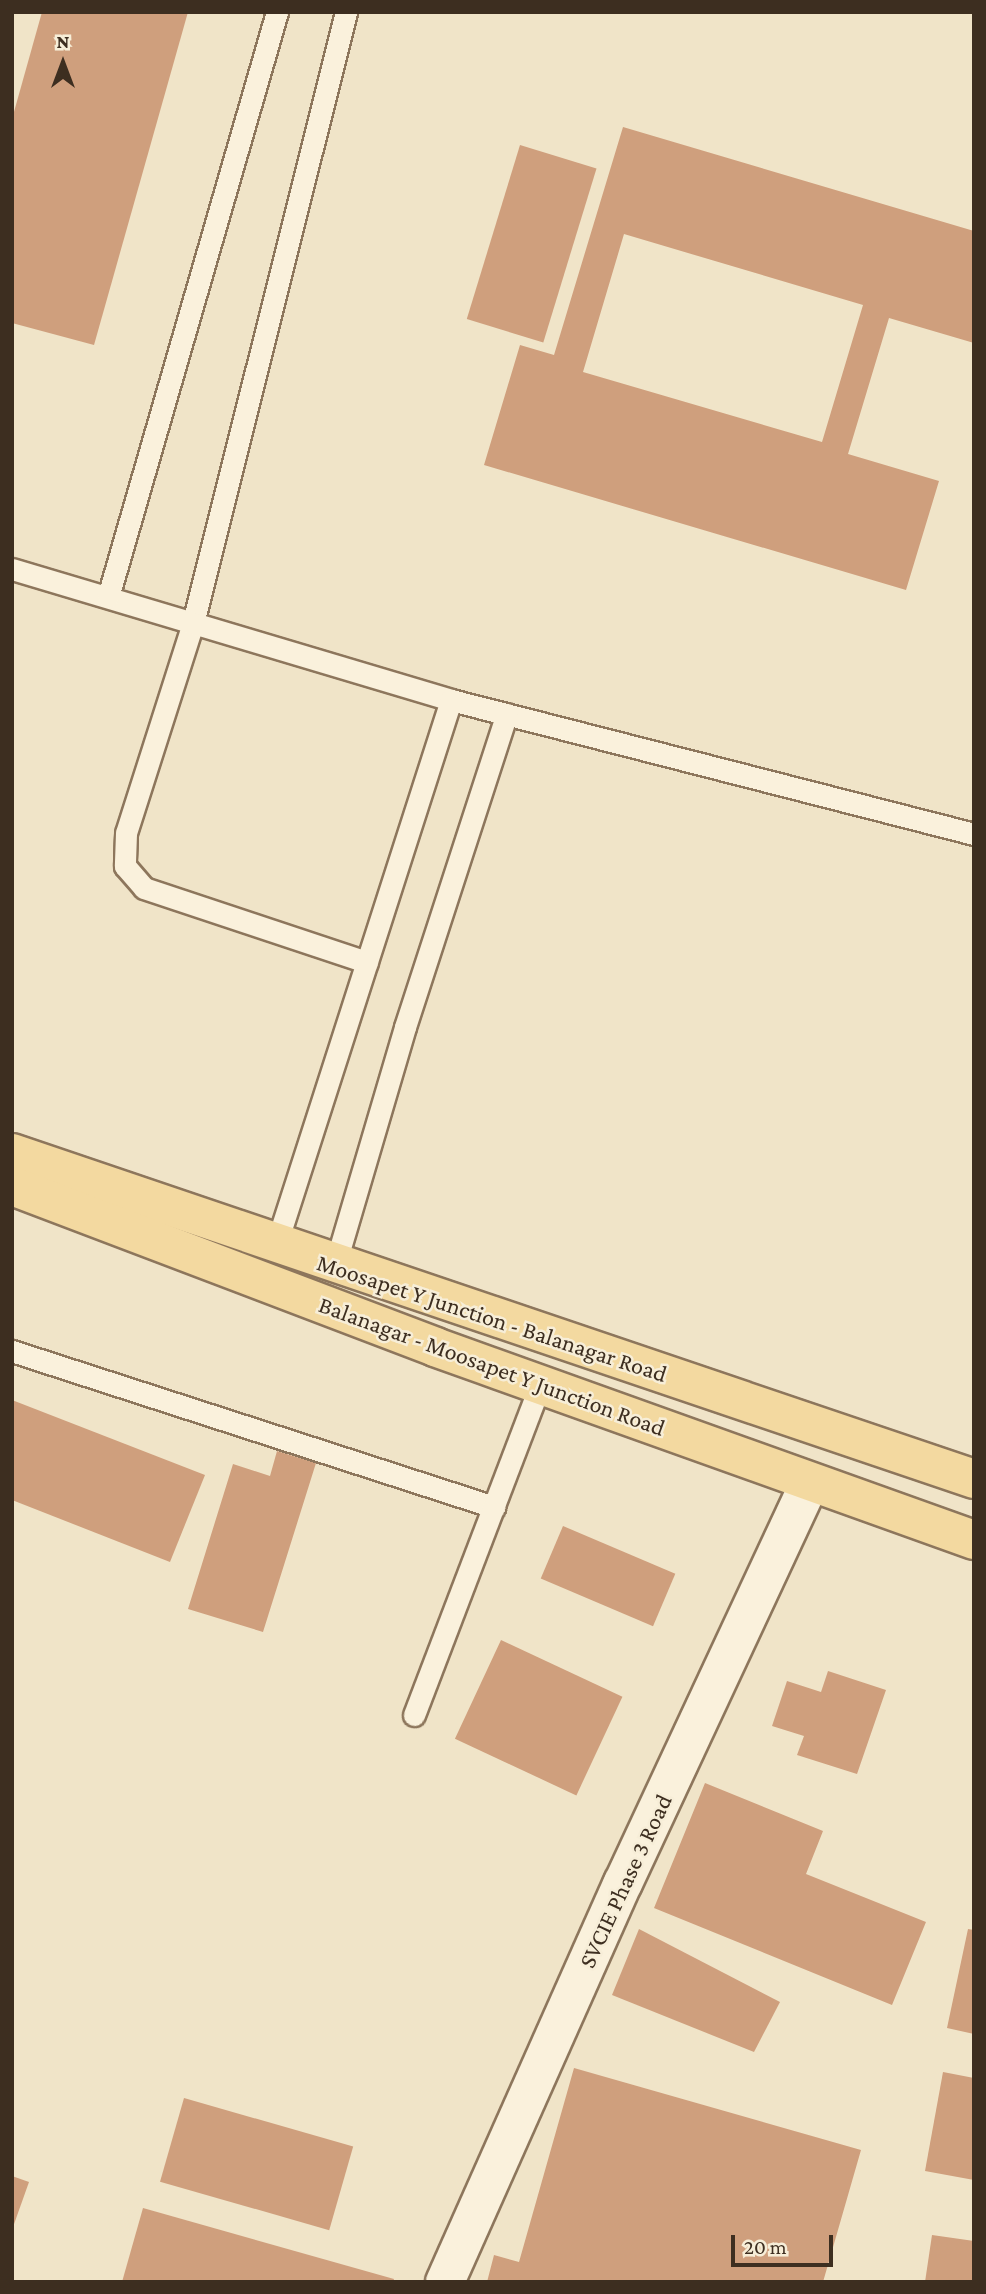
<!DOCTYPE html>
<html>
<head>
<meta charset="utf-8">
<style>
	body { margin:0 }
	#map { position:relative; width:986px; height:2294px; overflow:hidden; background:#f0e4c8; font-family:"Crimson Pro",serif }
	div>[style] { position:absolute }
	.building>* { inset:0; background:#cf9f7d; transform-origin:0 0 }
	.roads { filter:drop-shadow(2px 0 #8d765c) drop-shadow(-2px 0 #8d765c) drop-shadow(0 2px #8d765c) drop-shadow(0 -2px #8d765c) }
	.service>* { height:21px; margin:-10.5px; padding:0 10.5px; transform-origin:10.5px; border-radius:10.5px; background:#faf1dc }
	.minor>* { height:38px; margin:-19px; padding:0 19px; transform-origin:19px; border-radius:19px; background:#faf1dc }
	.primary>* { height:38px; margin:-19px; padding:0 19px; transform-origin:19px; border-radius:19px; background:#f3d9a0 }
	span { translate:-50% -50%; white-space:nowrap; text-align:center; line-height:1.15; -webkit-text-stroke:5px #f7eed8; paint-order:stroke }
	.street-label { font-size:24px; color:#3d2e20 }
	.frame { position:absolute; inset:0; border:14px solid #3d2e20; pointer-events:none }
	.north { position:absolute; left:28px; top:28px; width:70px; height:70px; -webkit-text-stroke:5px #f7eed8; paint-order:stroke; rotate:0deg; font-size:19px; font-weight:700; line-height:28px; text-align:center; color:#3d2e20 }
	.north::after { content:''; display:block; margin:auto; width:24px; height:32px; background:#3d2e20; clip-path:polygon(50% 0,100% 100%,50% 72%,0 100%) }
	.scale { position:absolute; left:731px; top:2235px; width:102px; height:32px; box-sizing:border-box; border:4px solid #3d2e20; border-top:0; padding-left:9px; font-size:21px; line-height:24px; white-space:nowrap; color:#3d2e20; -webkit-text-stroke:5px #f7eed8; paint-order:stroke }
</style>
</head>
<body>
<div id="map">
	<div class="building">
		<i style="clip-path:polygon(42px 12px,188px 12px,94px 345px,12px 323px,12px 119px)"></i>
		<i style="clip-path:polygon(evenodd,623px 127px,974px 231px,974px 343px,889px 318px,848px 454px,939px 481px,906px 590px,484px 465px,520px 345px,554px 355px,623px 127px,624px 234px,863px 305px,822px 442px,583px 372px,624px 234px)"></i>
		<i style="left:520px;top:145px;width:80px;height:182px;rotate:17deg"></i>
		<i style="clip-path:polygon(12px 1400px,205px 1475px,170px 1562px,12px 1500px)"></i>
		<i style="clip-path:polygon(277px 1451px,316px 1463px,263px 1632px,188px 1609px,233px 1464px,270px 1476px)"></i>
		<i style="left:563px;top:1526px;width:122px;height:57px;rotate:23deg"></i>
		<i style="left:501px;top:1640px;width:134px;height:109px;rotate:25deg"></i>
		<i style="clip-path:polygon(828px 1671px,886px 1690px,857px 1774px,797px 1755px,804px 1736px,772px 1726px,787px 1681px,821px 1692px)"></i>
		<i style="clip-path:polygon(705px 1783px,823px 1831px,806px 1874px,926px 1922px,892px 2005px,654px 1908px)"></i>
		<i style="clip-path:polygon(639px 1929px,780px 2002px,754px 2052px,612px 1995px)"></i>
		<i style="clip-path:polygon(968px 1929px,974px 1930px,974px 2034px,947px 2028px)"></i>
		<i style="clip-path:polygon(574px 2068px,861px 2150px,823px 2282px,487px 2282px,494px 2255px,519px 2262px)"></i>
		<i style="clip-path:polygon(943px 2072px,974px 2078px,974px 2180px,925px 2171px)"></i>
		<i style="left:184px;top:2098px;width:176px;height:87px;rotate:16deg"></i>
		<i style="clip-path:polygon(12px 2176px,29px 2182px,13px 2227px,12px 2227px)"></i>
		<i style="clip-path:polygon(143px 2208px,394px 2279px,393px 2282px,122px 2282px)"></i>
		<i style="clip-path:polygon(932px 2235px,974px 2241px,974px 2282px,925px 2282px)"></i>
	</div>
	<div class="roads">
		<div class="service">
			<i style="left:346px;top:12px;width:630px;rotate:104.06deg"></i>
			<i style="left:193px;top:623px;width:220px;rotate:107.7deg"></i>
			<i style="left:126px;top:833px;width:33px;rotate:92deg"></i>
			<i style="left:125px;top:866px;width:29px;rotate:49deg"></i>
			<i style="left:144px;top:888px;width:235px;rotate:18.4deg"></i>
			<i style="left:12px;top:569px;width:458px;rotate:16.6deg"></i>
			<i style="left:451px;top:700px;width:540px;rotate:14.37deg"></i>
			<i style="left:108px;top:597px;width:609px;rotate:-73.89deg"></i>
			<i style="left:276px;top:1245px;width:572px;rotate:-72.2deg"></i>
			<i style="left:335px;top:1265px;width:248px;rotate:-73.6deg"></i>
			<i style="left:405px;top:1027px;width:329px;rotate:-72deg"></i>
			<i style="left:12px;top:1351px;width:507px;rotate:17.93deg"></i>
			<i style="left:414px;top:1715px;width:353px;rotate:-69.1deg"></i>
		</div>
		<div class="minor">
			<i style="left:445px;top:2282px;width:437px;rotate:-66deg"></i>
			<i style="left:623px;top:1883px;width:442px;rotate:-65deg"></i>
		</div>
		<div class="primary">
			<i style="left:12px;top:1153px;width:1016px;rotate:18.72deg"></i>
			<i style="left:12px;top:1186px;width:453px;rotate:20.8deg"></i>
			<i style="left:435px;top:1347px;width:573px;rotate:19.7deg"></i>
		</div>
	</div>
	<div class="street-label">
		<span style="left:492px;top:1318px;rotate:18deg">Moosapet Y Junction - Balanagar Road</span>
		<span style="left:492px;top:1366px;rotate:20deg">Balanagar - Moosapet Y Junction Road</span>
		<span style="left:625px;top:1881px;rotate:-65deg">SVCIE Phase 3 Road</span>
	</div>
	<div class="frame"></div>
	<div class="north">N</div>
	<div class="scale">20 m</div>
</div>
</body>
</html>
